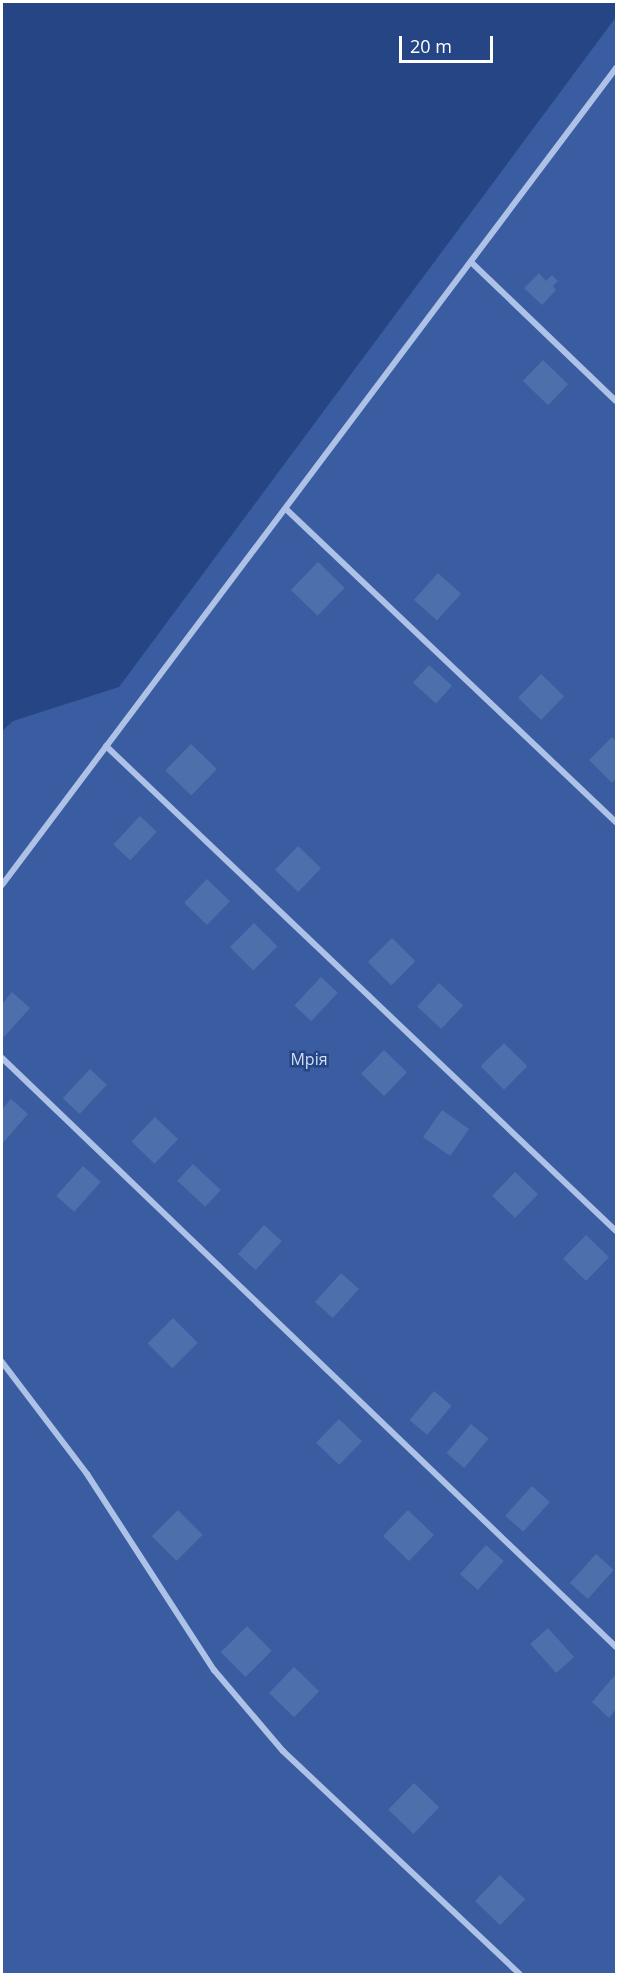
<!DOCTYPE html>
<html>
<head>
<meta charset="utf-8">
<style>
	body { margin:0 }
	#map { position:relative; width:618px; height:1976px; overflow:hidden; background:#254584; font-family:"Open Sans",sans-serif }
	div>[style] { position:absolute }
	.green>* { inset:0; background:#395da0 }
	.building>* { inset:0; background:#4d6fab; transform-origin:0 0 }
	.street>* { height:6px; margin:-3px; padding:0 3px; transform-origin:3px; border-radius:3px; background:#aec2e8 }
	span { translate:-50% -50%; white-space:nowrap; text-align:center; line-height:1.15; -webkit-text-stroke:5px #254584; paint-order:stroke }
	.park-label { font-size:16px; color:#d2dff6 }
	.frame { position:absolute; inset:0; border:3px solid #fff; pointer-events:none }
	.scale { position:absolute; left:399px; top:36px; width:94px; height:27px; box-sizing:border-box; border:3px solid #fff; border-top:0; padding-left:8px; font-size:18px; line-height:21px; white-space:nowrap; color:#fff; -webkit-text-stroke:4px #254584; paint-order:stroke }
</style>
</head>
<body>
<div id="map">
	<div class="green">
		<i style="clip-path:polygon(616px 17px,616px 1974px,2px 1974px,2px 731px,13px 721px,119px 687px)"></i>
	</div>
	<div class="building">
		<i style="clip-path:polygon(539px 273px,546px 281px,552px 275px,558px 281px,553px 286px,556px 290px,542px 305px,524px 288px)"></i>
		<i style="left:543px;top:360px;width:35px;height:29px;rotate:44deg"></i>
		<i style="left:318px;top:562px;width:37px;height:39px;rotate:44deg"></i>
		<i style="left:438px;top:573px;width:31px;height:36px;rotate:42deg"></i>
		<i style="left:429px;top:665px;width:31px;height:24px;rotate:42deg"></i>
		<i style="left:541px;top:674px;width:32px;height:33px;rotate:44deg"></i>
		<i style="clip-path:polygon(612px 737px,616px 741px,616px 778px,612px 783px,589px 760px)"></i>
		<i style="left:191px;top:744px;width:36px;height:37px;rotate:44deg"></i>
		<i style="left:140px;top:816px;width:23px;height:39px;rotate:43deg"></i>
		<i style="left:298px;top:846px;width:32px;height:33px;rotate:44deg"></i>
		<i style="left:207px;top:879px;width:32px;height:33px;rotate:44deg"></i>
		<i style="left:254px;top:923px;width:33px;height:34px;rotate:45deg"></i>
		<i style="left:392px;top:938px;width:33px;height:34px;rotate:45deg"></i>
		<i style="left:321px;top:977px;width:23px;height:39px;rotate:43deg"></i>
		<i style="left:439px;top:983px;width:33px;height:32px;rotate:43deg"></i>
		<i style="clip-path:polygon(12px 992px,30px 1008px,4px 1037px,2px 1035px,2px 1004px)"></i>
		<i style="left:504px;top:1043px;width:33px;height:33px;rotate:45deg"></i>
		<i style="left:384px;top:1050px;width:32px;height:33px;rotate:44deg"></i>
		<i style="left:90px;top:1069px;width:23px;height:40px;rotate:43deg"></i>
		<i style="clip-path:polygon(11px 1099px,28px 1114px,2px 1144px,2px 1109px)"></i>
		<i style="left:442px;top:1110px;width:33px;height:33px;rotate:35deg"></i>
		<i style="left:155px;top:1117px;width:32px;height:34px;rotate:44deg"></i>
		<i style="left:193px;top:1164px;width:38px;height:23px;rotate:43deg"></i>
		<i style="left:83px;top:1166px;width:24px;height:40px;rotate:42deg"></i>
		<i style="left:515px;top:1172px;width:32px;height:33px;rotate:44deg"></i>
		<i style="left:264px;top:1225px;width:24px;height:39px;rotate:42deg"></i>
		<i style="left:586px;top:1235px;width:32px;height:33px;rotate:44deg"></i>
		<i style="left:341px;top:1273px;width:24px;height:39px;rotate:42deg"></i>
		<i style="left:173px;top:1318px;width:35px;height:36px;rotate:45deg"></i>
		<i style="left:434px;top:1391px;width:23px;height:38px;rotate:40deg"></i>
		<i style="left:339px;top:1419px;width:32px;height:33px;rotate:44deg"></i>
		<i style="left:471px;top:1424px;width:23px;height:38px;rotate:40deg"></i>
		<i style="left:532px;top:1486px;width:24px;height:40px;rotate:42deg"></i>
		<i style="left:178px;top:1510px;width:35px;height:37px;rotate:45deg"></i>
		<i style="left:408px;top:1510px;width:36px;height:36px;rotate:44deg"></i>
		<i style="left:486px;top:1545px;width:24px;height:39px;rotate:42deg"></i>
		<i style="left:596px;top:1554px;width:24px;height:39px;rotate:42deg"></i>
		<i style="left:247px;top:1626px;width:35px;height:37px;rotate:45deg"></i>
		<i style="left:548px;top:1628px;width:39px;height:24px;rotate:48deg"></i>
		<i style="left:294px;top:1667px;width:35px;height:36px;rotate:44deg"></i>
		<i style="clip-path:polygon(616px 1674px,616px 1709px,609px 1718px,592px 1702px)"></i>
		<i style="left:414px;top:1783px;width:35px;height:37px;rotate:44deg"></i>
		<i style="left:500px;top:1875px;width:35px;height:36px;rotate:44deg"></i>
	</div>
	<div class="street">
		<i style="left:472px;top:263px;width:199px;rotate:43.8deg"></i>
		<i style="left:286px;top:509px;width:455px;rotate:43.5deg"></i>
		<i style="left:106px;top:746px;width:704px;rotate:43.56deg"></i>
		<i style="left:2px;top:885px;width:1022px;rotate:-53.07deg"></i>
		<i style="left:2px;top:1058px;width:851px;rotate:43.81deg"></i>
		<i style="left:2px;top:1362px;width:141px;rotate:52.8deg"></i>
		<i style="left:87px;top:1474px;width:234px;rotate:57.1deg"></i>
		<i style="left:214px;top:1670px;width:106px;rotate:49.6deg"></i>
		<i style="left:283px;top:1751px;width:325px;rotate:43.3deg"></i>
	</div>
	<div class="park-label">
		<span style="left:309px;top:1059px">Мрія</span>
	</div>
	<div class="frame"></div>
	<div class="scale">20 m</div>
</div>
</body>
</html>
